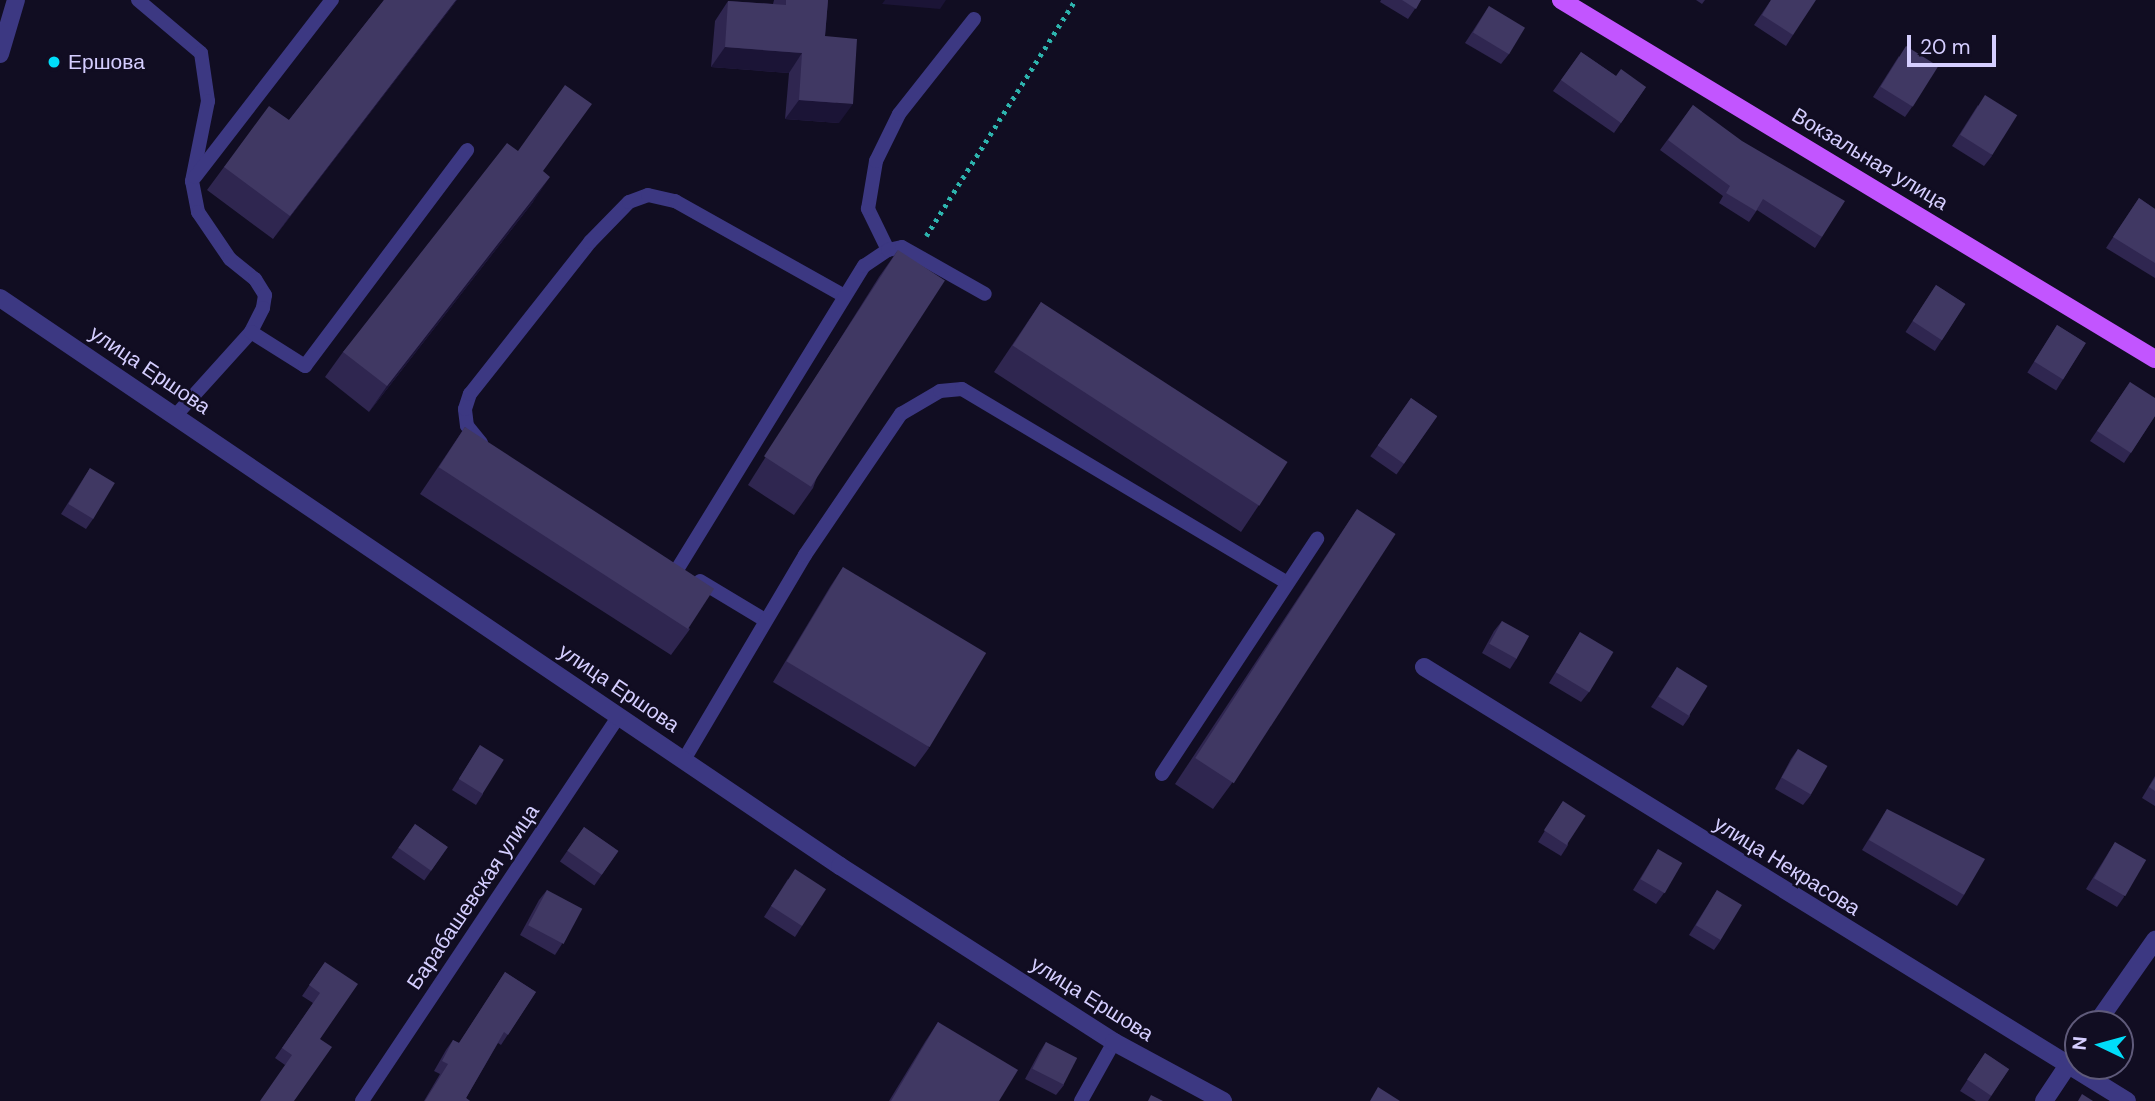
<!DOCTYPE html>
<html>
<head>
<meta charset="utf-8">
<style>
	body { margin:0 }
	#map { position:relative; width:2155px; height:1101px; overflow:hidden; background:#110d22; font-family:"DM Sans",sans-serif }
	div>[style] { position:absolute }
	.path>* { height:4.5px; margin-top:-2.25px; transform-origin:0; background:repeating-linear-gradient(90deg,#2db4ae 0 3.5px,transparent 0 8.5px) }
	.service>* { height:14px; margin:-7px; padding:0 7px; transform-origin:7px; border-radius:7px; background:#3c3882 }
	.minor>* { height:18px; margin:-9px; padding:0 9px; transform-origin:9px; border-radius:9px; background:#3c3882 }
	.primary>* { height:18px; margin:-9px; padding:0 9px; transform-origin:9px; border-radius:9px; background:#c255ff }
	.wall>* { inset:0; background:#2f2650; transform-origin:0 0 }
	.shaded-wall>* { inset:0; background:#1b1436 }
	.building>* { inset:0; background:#403863; transform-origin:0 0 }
	.dots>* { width:19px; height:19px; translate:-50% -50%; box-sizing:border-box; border:4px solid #110d22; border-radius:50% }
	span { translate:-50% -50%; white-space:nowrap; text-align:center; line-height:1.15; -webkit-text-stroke:5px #110d22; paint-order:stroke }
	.poi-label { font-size:21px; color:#d5ceff }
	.left { translate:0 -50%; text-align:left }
	.street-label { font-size:21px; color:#d5ceff }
	.north { position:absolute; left:2064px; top:1010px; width:70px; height:70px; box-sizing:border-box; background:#110d22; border:2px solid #5f5a7a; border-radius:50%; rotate:275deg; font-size:19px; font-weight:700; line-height:28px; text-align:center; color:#d5ceff }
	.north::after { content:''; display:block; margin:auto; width:24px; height:32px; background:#00ddf9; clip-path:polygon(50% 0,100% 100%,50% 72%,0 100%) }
	.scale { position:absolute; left:1907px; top:35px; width:89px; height:32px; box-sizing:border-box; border:4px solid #d5ceff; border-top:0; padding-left:9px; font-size:21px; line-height:24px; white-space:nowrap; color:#d5ceff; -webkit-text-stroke:5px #110d22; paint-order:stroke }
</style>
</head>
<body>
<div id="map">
	<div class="path">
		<i style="left:926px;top:236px;width:279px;rotate:-57.7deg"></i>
	</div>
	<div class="service">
		<i style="left:138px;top:0;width:82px;rotate:40.1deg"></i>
		<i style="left:201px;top:53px;width:49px;rotate:81.7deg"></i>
		<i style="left:208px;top:101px;width:82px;rotate:101.3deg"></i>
		<i style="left:192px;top:181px;width:32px;rotate:79deg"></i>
		<i style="left:198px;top:212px;width:57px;rotate:55.8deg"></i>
		<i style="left:230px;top:259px;width:32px;rotate:39deg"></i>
		<i style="left:255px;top:279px;width:19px;rotate:58deg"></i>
		<i style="left:265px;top:295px;width:13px;rotate:99deg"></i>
		<i style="left:263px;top:308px;width:27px;rotate:117deg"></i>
		<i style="left:251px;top:332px;width:110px;rotate:132.1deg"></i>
		<i style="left:195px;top:177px;width:224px;rotate:-52.3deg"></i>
		<i style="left:888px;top:250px;width:46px;rotate:-116deg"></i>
		<i style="left:868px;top:209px;width:49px;rotate:-80.5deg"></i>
		<i style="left:876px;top:161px;width:52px;rotate:-63.9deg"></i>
		<i style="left:899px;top:114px;width:121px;rotate:-51.7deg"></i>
		<i style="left:251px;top:332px;width:64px;rotate:32.2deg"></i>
		<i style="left:305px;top:366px;width:270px;rotate:-53.1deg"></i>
		<i style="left:481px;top:443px;width:22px;rotate:-129deg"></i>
		<i style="left:467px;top:426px;width:17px;rotate:-97deg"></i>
		<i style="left:465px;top:409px;width:16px;rotate:-72deg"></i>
		<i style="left:470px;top:394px;width:194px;rotate:-51.7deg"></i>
		<i style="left:590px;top:242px;width:56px;rotate:-45.7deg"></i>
		<i style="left:629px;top:202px;width:20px;rotate:-20deg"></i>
		<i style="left:648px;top:195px;width:28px;rotate:13deg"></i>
		<i style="left:675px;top:201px;width:194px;rotate:29.3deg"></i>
		<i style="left:678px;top:568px;width:355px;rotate:-58.4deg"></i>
		<i style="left:864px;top:266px;width:29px;rotate:-34deg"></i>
		<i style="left:888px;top:250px;width:14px;rotate:-12deg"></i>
		<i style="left:902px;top:247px;width:95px;rotate:29.5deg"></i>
		<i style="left:700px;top:581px;width:76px;rotate:31deg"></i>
		<i style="left:685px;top:758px;width:236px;rotate:-59.4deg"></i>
		<i style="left:805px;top:555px;width:171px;rotate:-55.8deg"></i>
		<i style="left:901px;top:414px;width:45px;rotate:-30.5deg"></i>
		<i style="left:940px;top:391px;width:22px;rotate:-5deg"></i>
		<i style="left:962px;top:389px;width:378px;rotate:30.8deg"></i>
		<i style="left:1162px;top:774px;width:282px;rotate:-56.6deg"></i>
		<i style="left:362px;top:1101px;width:463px;rotate:-56.3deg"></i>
		<i style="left:1081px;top:1101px;width:68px;rotate:-60.8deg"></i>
	</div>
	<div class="minor">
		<i style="left:0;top:54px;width:56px;rotate:-73.5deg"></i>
		<i style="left:0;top:298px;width:1014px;rotate:34.07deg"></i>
		<i style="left:840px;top:866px;width:326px;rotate:32.7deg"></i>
		<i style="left:1114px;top:1042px;width:124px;rotate:28.4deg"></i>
		<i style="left:1424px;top:667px;width:826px;rotate:31.69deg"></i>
		<i style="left:2096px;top:1024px;width:103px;rotate:-54.9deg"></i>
		<i style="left:2044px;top:1101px;width:61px;rotate:-56.3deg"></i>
	</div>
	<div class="primary">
		<i style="left:1561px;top:0;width:694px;rotate:31.15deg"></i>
	</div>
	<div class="wall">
		<i style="clip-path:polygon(384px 0,457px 0,273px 239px,207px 190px,224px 167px,289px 120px)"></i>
		<i style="clip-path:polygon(774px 0,828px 0,825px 36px,839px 123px,785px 119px,789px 73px,711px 67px,715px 21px,728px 1px,773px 4px)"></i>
		<i style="clip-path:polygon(1381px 0,1421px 0,1408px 19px,1380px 2px)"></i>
		<i style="clip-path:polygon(1696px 0,1705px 0,1702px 4px)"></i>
		<i style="clip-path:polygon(1771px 0,1793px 35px,1786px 46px,1754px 25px)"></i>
		<i style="clip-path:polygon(1489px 6px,1509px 54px,1501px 64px,1465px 43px)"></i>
		<i style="clip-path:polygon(1581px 52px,1616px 76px,1646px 87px,1614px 133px,1553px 91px)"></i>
		<i style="clip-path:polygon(1899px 56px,1912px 107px,1905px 117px,1873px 97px)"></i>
		<i style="clip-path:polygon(1693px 105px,1822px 237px,1815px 248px,1757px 210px,1749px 222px,1719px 203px,1723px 196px,1660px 150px)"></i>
		<i style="clip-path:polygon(1978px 105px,1992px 156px,1984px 166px,1952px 146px)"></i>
		<i style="clip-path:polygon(518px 151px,543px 172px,533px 202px,369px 412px,325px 377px,343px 352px)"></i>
		<i style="clip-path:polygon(2139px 198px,2155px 209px,2155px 278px,2106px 248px)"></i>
		<i style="clip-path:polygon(898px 250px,813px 488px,794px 515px,748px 485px,879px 277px)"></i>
		<i style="left:1936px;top:285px;width:35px;height:56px;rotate:33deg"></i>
		<i style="clip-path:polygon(1041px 302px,1259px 505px,1241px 532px,994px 372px)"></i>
		<i style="left:2057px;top:325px;width:34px;height:56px;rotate:32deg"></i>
		<i style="clip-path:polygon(2130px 382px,2155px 416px,2124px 463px,2090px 441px)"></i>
		<i style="left:1411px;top:398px;width:32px;height:71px;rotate:35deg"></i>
		<i style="clip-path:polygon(465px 427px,690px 629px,671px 655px,420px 494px)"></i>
		<i style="clip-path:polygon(90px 468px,93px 519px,86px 529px,61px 514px)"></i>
		<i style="clip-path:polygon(1357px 509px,1232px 783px,1213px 809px,1175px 784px)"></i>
		<i style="clip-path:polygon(843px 567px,929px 748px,915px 767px,773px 682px,830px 587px)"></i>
		<i style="clip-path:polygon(1502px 621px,1517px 658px,1510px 669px,1482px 653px,1494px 631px)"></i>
		<i style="clip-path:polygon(1580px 632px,1589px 692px,1581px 702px,1549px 683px)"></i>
		<i style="clip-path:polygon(1677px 667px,1690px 716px,1683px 726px,1651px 707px)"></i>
		<i style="clip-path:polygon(480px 745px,483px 794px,476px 805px,452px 790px)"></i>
		<i style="clip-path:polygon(1798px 749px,1811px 795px,1803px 805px,1775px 789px,1791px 759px)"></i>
		<i style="clip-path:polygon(2155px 776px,2155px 806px,2142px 798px)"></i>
		<i style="clip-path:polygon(1563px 801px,1568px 845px,1561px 856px,1538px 842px)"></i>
		<i style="clip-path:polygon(1887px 809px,1964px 895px,1957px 906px,1862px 850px)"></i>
		<i style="left:415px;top:824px;width:40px;height:41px;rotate:35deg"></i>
		<i style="left:584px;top:827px;width:42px;height:42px;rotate:35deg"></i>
		<i style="clip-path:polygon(2115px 842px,2124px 897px,2117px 907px,2086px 889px)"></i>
		<i style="clip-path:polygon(1658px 849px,1664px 893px,1656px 904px,1633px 890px)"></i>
		<i style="clip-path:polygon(788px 879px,802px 926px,795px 937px,764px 917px)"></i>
		<i style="clip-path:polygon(547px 890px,562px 944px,555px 955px,520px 935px,539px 900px)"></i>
		<i style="clip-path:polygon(1717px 890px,1721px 940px,1714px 950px,1689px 935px)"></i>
		<i style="clip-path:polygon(325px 962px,320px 1039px,285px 1065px,275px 1058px,313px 1003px,302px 996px)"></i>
		<i style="clip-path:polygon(505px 972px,536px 992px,501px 1045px,498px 1043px,466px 1098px,470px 1101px,424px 1101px,440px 1074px,434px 1071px,446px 1050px,453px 1040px,459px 1043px)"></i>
		<i style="clip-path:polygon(938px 1022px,999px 1101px,889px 1101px,925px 1042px)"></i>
		<i style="clip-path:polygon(1046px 1042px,1064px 1085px,1056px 1095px,1025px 1079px,1039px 1053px)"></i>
		<i style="clip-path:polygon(1985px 1053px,2009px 1069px,1988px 1101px,1976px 1101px,1960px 1091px)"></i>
	</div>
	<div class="shaded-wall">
		<i style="clip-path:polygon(456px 0,457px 0,273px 239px,290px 216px)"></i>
		<i style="clip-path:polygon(885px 0,946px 0,940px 9px,882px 4px)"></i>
		<i style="clip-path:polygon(725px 47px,802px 53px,789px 73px,711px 67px)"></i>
		<i style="clip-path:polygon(799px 100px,853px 104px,839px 123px,785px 119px)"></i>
		<i style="clip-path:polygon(550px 177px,533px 202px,369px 412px,387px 386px)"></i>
	</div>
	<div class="building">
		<i style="clip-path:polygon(384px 0,456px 0,290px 216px,224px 167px,269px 106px,289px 120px)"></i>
		<i style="clip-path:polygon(786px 0,828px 0,825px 36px,857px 39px,853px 104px,799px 100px,802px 53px,725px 47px,728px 1px,786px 5px)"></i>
		<i style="clip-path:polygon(1402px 0,1421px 0,1416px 9px)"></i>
		<i style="clip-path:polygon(1771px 0,1816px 0,1793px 35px,1762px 15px)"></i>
		<i style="left:1489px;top:6px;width:42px;height:31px;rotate:31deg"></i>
		<i style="left:1906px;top:46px;width:38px;height:48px;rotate:32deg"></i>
		<i style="clip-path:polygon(1581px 52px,1616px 76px,1621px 69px,1646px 87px,1621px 123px,1561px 80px)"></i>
		<i style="clip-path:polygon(565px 85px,592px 104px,543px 171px,550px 177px,387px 386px,343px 352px,507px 143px,518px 151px)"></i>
		<i style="left:1985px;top:95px;width:38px;height:47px;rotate:32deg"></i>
		<i style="clip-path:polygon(1693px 105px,1742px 141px,1845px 201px,1822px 237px,1763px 199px,1756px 211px,1726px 193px,1730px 186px,1668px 140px)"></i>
		<i style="clip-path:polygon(2139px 198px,2155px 209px,2155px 263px,2113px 237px)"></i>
		<i style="left:898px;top:250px;width:56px;height:246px;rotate:33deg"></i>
		<i style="left:1936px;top:285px;width:35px;height:43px;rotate:33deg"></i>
		<i style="left:1041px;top:302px;width:294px;height:52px;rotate:33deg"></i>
		<i style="left:2057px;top:325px;width:34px;height:43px;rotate:32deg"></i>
		<i style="clip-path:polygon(2130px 382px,2155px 398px,2155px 416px,2131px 453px,2097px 431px)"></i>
		<i style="left:1411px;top:398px;width:32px;height:58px;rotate:35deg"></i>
		<i style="left:465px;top:427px;width:297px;height:48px;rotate:33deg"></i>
		<i style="left:90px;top:468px;width:29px;height:42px;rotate:31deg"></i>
		<i style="left:1357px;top:509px;width:46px;height:297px;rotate:33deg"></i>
		<i style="left:843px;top:567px;width:167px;height:110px;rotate:31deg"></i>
		<i style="left:1502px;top:621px;width:31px;height:26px;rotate:29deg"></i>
		<i style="left:1580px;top:632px;width:39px;height:47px;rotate:31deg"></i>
		<i style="left:1677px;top:667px;width:36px;height:35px;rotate:32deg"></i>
		<i style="left:480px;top:745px;width:28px;height:40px;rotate:32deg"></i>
		<i style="left:1798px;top:749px;width:34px;height:33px;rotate:30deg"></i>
		<i style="clip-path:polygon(2155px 778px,2155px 791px,2149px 787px)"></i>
		<i style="left:1563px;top:801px;width:27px;height:35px;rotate:33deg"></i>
		<i style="clip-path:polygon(1887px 809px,1985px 859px,1964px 895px,1869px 840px)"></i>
		<i style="left:415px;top:824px;width:40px;height:29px;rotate:35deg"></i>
		<i style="left:584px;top:827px;width:42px;height:29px;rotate:35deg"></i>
		<i style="left:2115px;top:842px;width:36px;height:42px;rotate:30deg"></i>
		<i style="left:1658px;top:849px;width:28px;height:35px;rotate:30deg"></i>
		<i style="left:795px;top:869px;width:37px;height:44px;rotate:33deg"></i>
		<i style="left:547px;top:890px;width:40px;height:40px;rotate:28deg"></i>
		<i style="left:1717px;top:890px;width:29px;height:41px;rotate:31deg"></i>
		<i style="clip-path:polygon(325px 962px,358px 984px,320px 1039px,332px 1047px,294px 1101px,260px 1101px,292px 1055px,282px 1048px,320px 993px,309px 985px)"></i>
		<i style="clip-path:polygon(505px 972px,536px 992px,508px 1035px,504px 1032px,466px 1098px,470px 1101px,425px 1101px,448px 1064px,442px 1061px,453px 1040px,459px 1043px)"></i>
		<i style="clip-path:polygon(938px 1022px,1018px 1070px,999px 1101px,891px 1101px)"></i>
		<i style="left:1046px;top:1042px;width:35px;height:30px;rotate:27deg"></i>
		<i style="left:1985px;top:1053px;width:29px;height:32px;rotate:34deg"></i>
		<i style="clip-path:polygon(1378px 1087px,1400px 1101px,1370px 1101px)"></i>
		<i style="clip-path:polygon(2082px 1094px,2093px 1101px,2078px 1101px)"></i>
		<i style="clip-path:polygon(1151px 1095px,1163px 1101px,1148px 1101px)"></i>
	</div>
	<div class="dots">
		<i style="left:54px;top:62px;background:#00ddf9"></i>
	</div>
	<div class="poi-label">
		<span class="left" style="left:68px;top:62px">Ершова</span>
	</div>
	<div class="street-label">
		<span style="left:1870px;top:159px;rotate:31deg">Вокзальная улица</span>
		<span style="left:150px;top:370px;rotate:34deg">улица Ершова</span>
		<span style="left:619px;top:688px;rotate:34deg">улица Ершова</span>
		<span style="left:1787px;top:866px;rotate:32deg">улица Некрасова</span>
		<span style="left:473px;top:897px;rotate:-56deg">Барабашевская улица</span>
		<span style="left:1092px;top:999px;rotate:32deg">улица Ершова</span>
	</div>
	<div class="north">N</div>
	<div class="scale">20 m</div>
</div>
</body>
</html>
